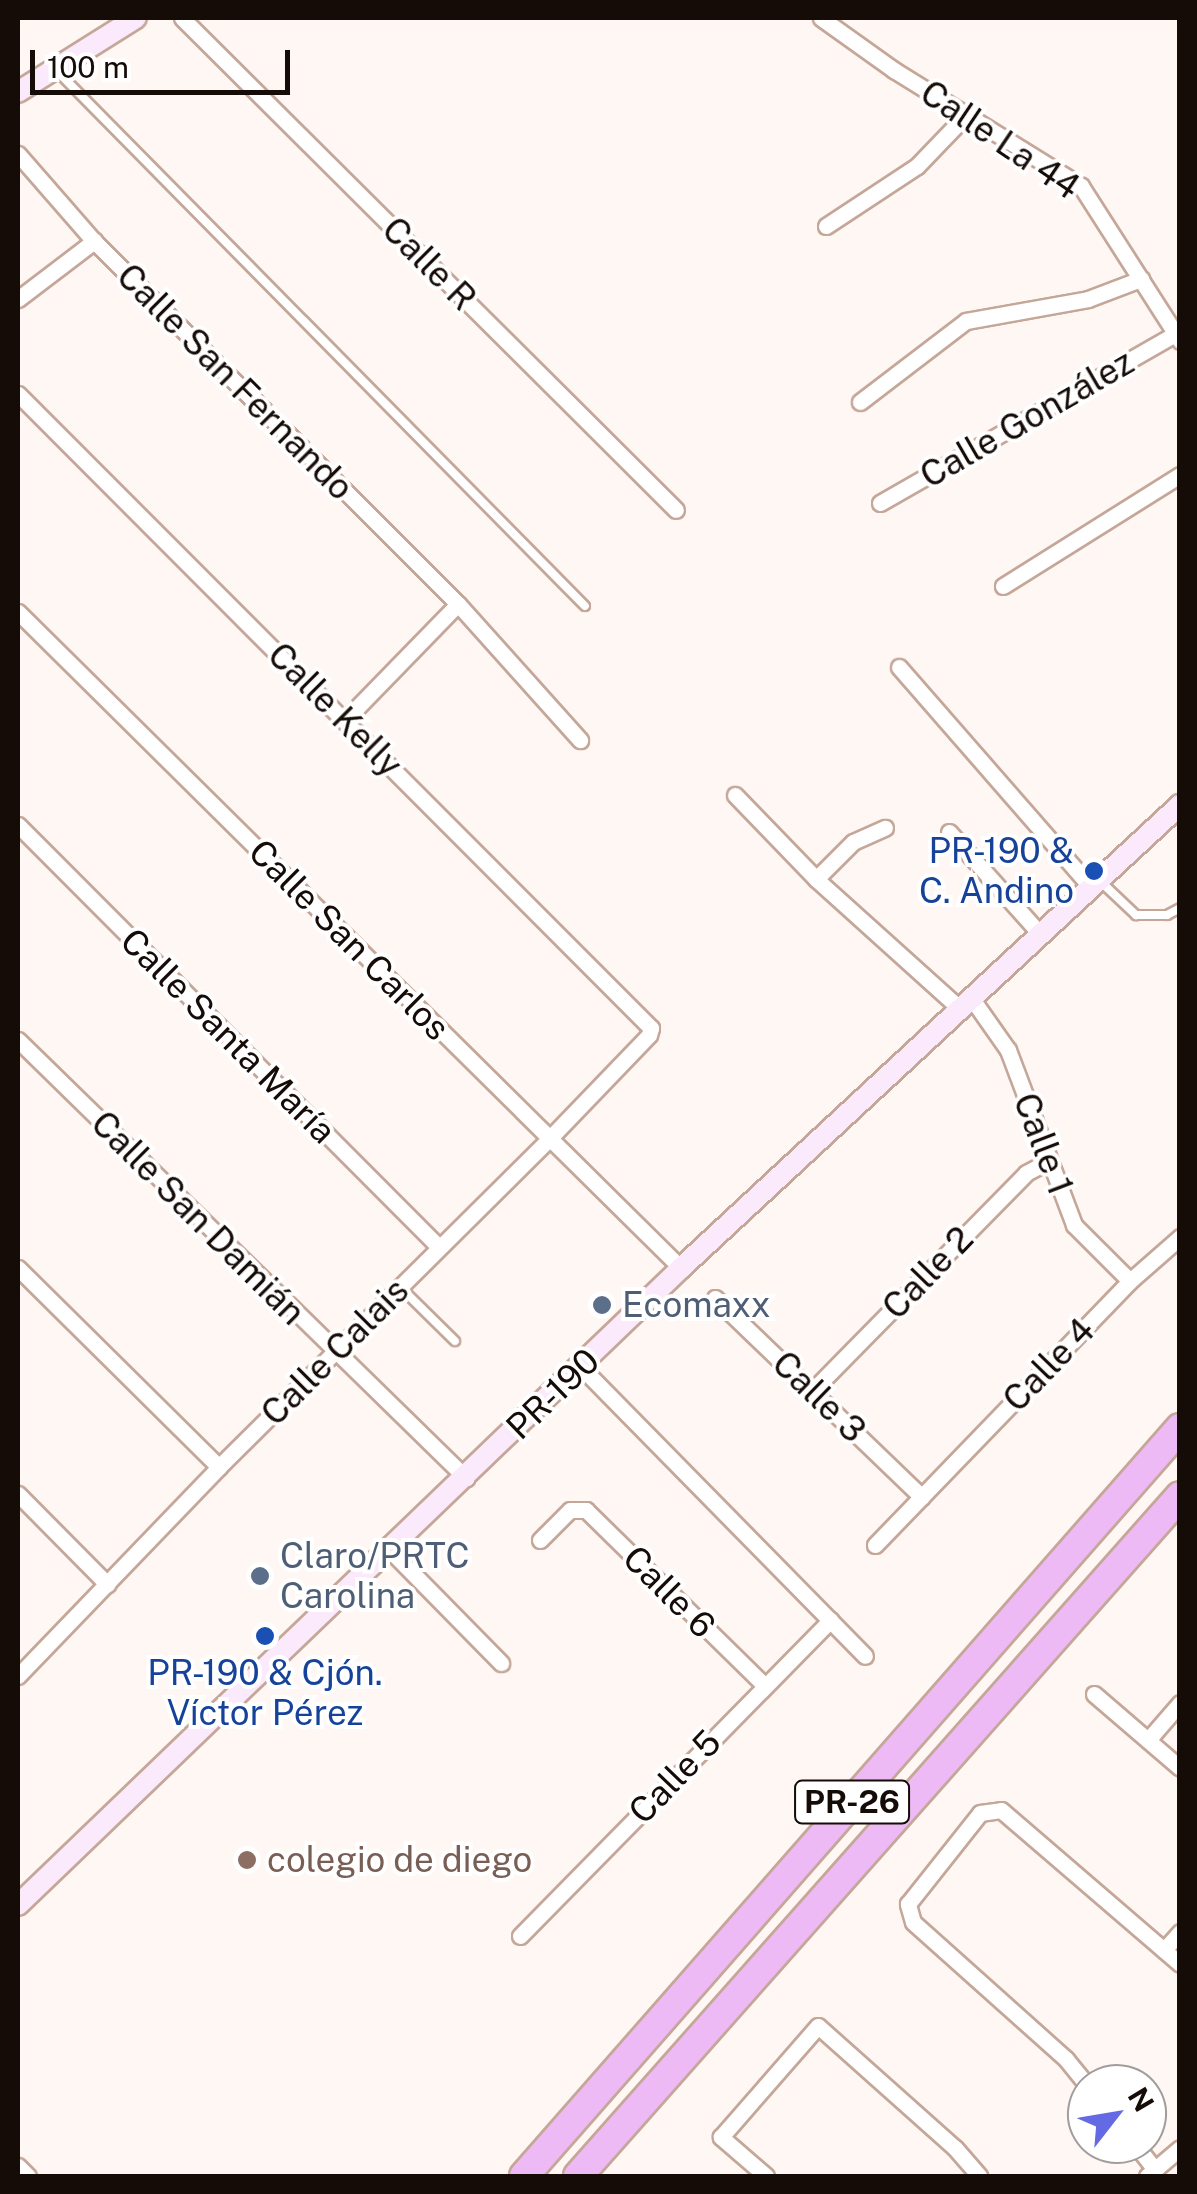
<!DOCTYPE html>
<html>
<head>
<meta charset="utf-8">
<style>
	body { margin:0 }
	#map { position:relative; width:1197px; height:2194px; overflow:hidden; background:#fef7f4; font-family:"Public Sans",sans-serif }
	div>[style] { position:absolute }
	.roads { filter:drop-shadow(2px 0 #c5a799) drop-shadow(-2px 0 #c5a799) drop-shadow(0 2px #c5a799) drop-shadow(0 -2px #c5a799) }
	.lane>* { height:8px; margin:-4px; padding:0 4px; transform-origin:4px; border-radius:4px; background:#fff }
	.street>* { height:15px; margin:-7.5px; padding:0 7.5px; transform-origin:7.5px; border-radius:7.5px; background:#fff }
	.secondary>* { height:20px; margin:-10px; padding:0 10px; transform-origin:10px; border-radius:10px; background:#faeafc }
	.highway>* { height:28px; margin:-14px; padding:0 14px; transform-origin:14px; border-radius:14px; background:#edbaf5 }
	.dots>* { width:28px; height:28px; translate:-50% -50%; box-sizing:border-box; border:5px solid #fff; border-radius:50% }
	span { translate:-50% -50%; white-space:nowrap; text-align:center; line-height:1.15; -webkit-text-stroke:8px #fff; paint-order:stroke }
	.shield-label span { padding:2px 8px; background:#fff; border:2px solid; border-radius:8px; -webkit-text-stroke-width:0 }
	.shield-label { font-size:32px; color:#150b07; font-weight:700 }
	.street-label { font-size:35px; color:#150b07 }
	.transit-label { font-size:35px; color:#164399 }
	.right { translate:-100% -50%; text-align:right }
	.service-label { font-size:35px; color:#4e5e75 }
	.left { translate:0 -50%; text-align:left }
	.education-label { font-size:35px; color:#785e54 }
	.frame { position:absolute; inset:0; border:20px solid #150b07; pointer-events:none }
	.north { position:absolute; left:1067px; top:2064px; width:100px; height:100px; box-sizing:border-box; background:#fff; border:2px solid #a19d9c; border-radius:50%; rotate:59deg; font-size:28px; font-weight:700; line-height:40px; text-align:center; color:#150b07 }
	.north::after { content:''; display:block; margin:auto; width:35px; height:45px; background:#636ae3; clip-path:polygon(50% 0,100% 100%,50% 72%,0 100%) }
	.scale { position:absolute; left:30px; top:50px; width:260px; height:45px; box-sizing:border-box; border:5px solid #150b07; border-top:0; padding-left:12px; font-size:30px; line-height:35px; white-space:nowrap; color:#150b07; -webkit-text-stroke:8px #fff; paint-order:stroke }
</style>
</head>
<body>
<div id="map">
	<div class="roads">
		<div class="lane">
			<i style="left:56px;top:70px;width:753px;rotate:45.38deg"></i>
			<i style="left:1100px;top:881px;width:50px;rotate:43.4deg"></i>
			<i style="left:1136px;top:915px;width:31px"></i>
			<i style="left:1167px;top:915px;width:15px;rotate:-28deg"></i>
			<i style="left:400px;top:1287px;width:77px;rotate:44.5deg"></i>
		</div>
		<div class="street">
			<i style="left:182px;top:18px;width:697px;rotate:44.88deg"></i>
			<i style="left:821px;top:18px;width:90px;rotate:35.5deg"></i>
			<i style="left:894px;top:70px;width:220px;rotate:31.8deg"></i>
			<i style="left:1081px;top:186px;width:184px;rotate:57.4deg"></i>
			<i style="left:18px;top:154px;width:116px;rotate:48.9deg"></i>
			<i style="left:94px;top:241px;width:514px;rotate:44.92deg"></i>
			<i style="left:458px;top:604px;width:183px;rotate:48.1deg"></i>
			<i style="left:826px;top:226px;width:109px;rotate:-33.4deg"></i>
			<i style="left:917px;top:166px;width:69px;rotate:-46.2deg"></i>
			<i style="left:18px;top:299px;width:96px;rotate:-37.3deg"></i>
			<i style="left:18px;top:394px;width:896px;rotate:45.05deg"></i>
			<i style="left:651px;top:1028px;width:7px;rotate:106deg"></i>
			<i style="left:649px;top:1035px;width:143px;rotate:133.9deg"></i>
			<i style="left:550px;top:1138px;width:467px;rotate:135.2deg"></i>
			<i style="left:219px;top:1467px;width:290px;rotate:133.9deg"></i>
			<i style="left:860px;top:402px;width:133px;rotate:-37.4deg"></i>
			<i style="left:966px;top:321px;width:124px;rotate:-10.2deg"></i>
			<i style="left:1088px;top:299px;width:57px;rotate:-20.7deg"></i>
			<i style="left:880px;top:503px;width:340px;rotate:-29.8deg"></i>
			<i style="left:1003px;top:586px;width:209px;rotate:-32.1deg"></i>
			<i style="left:18px;top:612px;width:933px;rotate:44.7deg"></i>
			<i style="left:899px;top:667px;width:293px;rotate:48.9deg"></i>
			<i style="left:345px;top:720px;width:162px;rotate:-45.8deg"></i>
			<i style="left:735px;top:795px;width:117px;rotate:46deg"></i>
			<i style="left:816px;top:879px;width:191px;rotate:42deg"></i>
			<i style="left:18px;top:825px;width:596px;rotate:45.07deg"></i>
			<i style="left:949px;top:832px;width:138px;rotate:48.2deg"></i>
			<i style="left:816px;top:879px;width:52px;rotate:-45deg"></i>
			<i style="left:853px;top:842px;width:35px;rotate:-24deg"></i>
			<i style="left:970px;top:996px;width:66px;rotate:54.9deg"></i>
			<i style="left:1008px;top:1050px;width:187px;rotate:69.3deg"></i>
			<i style="left:1074px;top:1225px;width:79px;rotate:45deg"></i>
			<i style="left:18px;top:1040px;width:627px;rotate:44.35deg"></i>
			<i style="left:18px;top:1268px;width:283px;rotate:44.7deg"></i>
			<i style="left:715px;top:1298px;width:287px;rotate:43.9deg"></i>
			<i style="left:581px;top:1367px;width:405px;rotate:45.5deg"></i>
			<i style="left:813px;top:1390px;width:304px;rotate:-45.5deg"></i>
			<i style="left:1026px;top:1173px;width:26px;rotate:-28deg"></i>
			<i style="left:18px;top:1494px;width:127px;rotate:45.3deg"></i>
			<i style="left:540px;top:1540px;width:42px;rotate:-45deg"></i>
			<i style="left:570px;top:1510px;width:16px"></i>
			<i style="left:586px;top:1510px;width:250px;rotate:44.5deg"></i>
			<i style="left:875px;top:1545px;width:367px;rotate:-46deg"></i>
			<i style="left:1130px;top:1281px;width:67px;rotate:-41.3deg"></i>
			<i style="left:389px;top:1549px;width:160px;rotate:45.5deg"></i>
			<i style="left:1094px;top:1694px;width:113px;rotate:40.7deg"></i>
			<i style="left:1148px;top:1740px;width:49px;rotate:-49.1deg"></i>
			<i style="left:520px;top:1936px;width:443px;rotate:-45.5deg"></i>
			<i style="left:1164px;top:1950px;width:24px;rotate:-48deg"></i>
			<i style="left:1087px;top:2085px;width:33px;rotate:-129deg"></i>
			<i style="left:1066px;top:2059px;width:205px;rotate:-138.2deg"></i>
			<i style="left:913px;top:1922px;width:19px;rotate:-106deg"></i>
			<i style="left:908px;top:1904px;width:116px;rotate:-51.6deg"></i>
			<i style="left:980px;top:1813px;width:21px;rotate:-8deg"></i>
			<i style="left:1001px;top:1810px;width:236px;rotate:40.7deg"></i>
			<i style="left:1135px;top:2144px;width:33px;rotate:52deg"></i>
			<i style="left:18px;top:2166px;width:14px;rotate:45deg"></i>
			<i style="left:766px;top:2176px;width:60px;rotate:-139.1deg"></i>
			<i style="left:721px;top:2137px;width:147px;rotate:-48.9deg"></i>
			<i style="left:818px;top:2026px;width:183px;rotate:41.7deg"></i>
			<i style="left:955px;top:2148px;width:37px;rotate:49deg"></i>
			<i style="left:1147px;top:2176px;width:43px;rotate:-40.3deg"></i>
		</div>
		<div class="secondary">
			<i style="left:18px;top:92px;width:139px;rotate:-32.1deg"></i>
			<i style="left:18px;top:1905px;width:919px;rotate:-43.85deg"></i>
			<i style="left:681px;top:1268px;width:681px;rotate:-42.86deg"></i>
		</div>
		<div class="highway">
			<i style="left:524px;top:2176px;width:995px;rotate:-48.75deg"></i>
			<i style="left:578px;top:2176px;width:908px;rotate:-48.48deg"></i>
		</div>
	</div>
	<div class="dots">
		<i style="left:1094px;top:871px;background:#1a4fb4"></i>
		<i style="left:602px;top:1305px;background:#5c6f8a"></i>
		<i style="left:260px;top:1576px;background:#5c6f8a"></i>
		<i style="left:265px;top:1636px;background:#1a4fb4"></i>
		<i style="left:247px;top:1860px;background:#8d6e63"></i>
	</div>
	<div class="shield-label">
		<span style="left:852px;top:1802px">PR-26</span>
	</div>
	<div class="street-label">
		<span style="left:1000px;top:140px;rotate:34deg">Calle La 44</span>
		<span style="left:429px;top:264px;rotate:45deg">Calle R</span>
		<span style="left:235px;top:382px;rotate:45deg">Calle San Fernando</span>
		<span style="left:1027px;top:419px;rotate:-30deg">Calle González</span>
		<span style="left:335px;top:710px;rotate:45deg">Calle Kelly</span>
		<span style="left:349px;top:940px;rotate:45deg">Calle San Carlos</span>
		<span style="left:228px;top:1036px;rotate:45deg">Calle Santa María</span>
		<span style="left:1043px;top:1144px;rotate:69deg">Calle 1</span>
		<span style="left:198px;top:1218px;rotate:45deg">Calle San Damián</span>
		<span style="left:928px;top:1273px;rotate:-46deg">Calle 2</span>
		<span style="left:335px;top:1352px;rotate:-45deg">Calle Calais</span>
		<span style="left:1049px;top:1365px;rotate:-46deg">Calle 4</span>
		<span style="left:553px;top:1394px;rotate:-44deg">PR-190</span>
		<span style="left:819px;top:1397px;rotate:44deg">Calle 3</span>
		<span style="left:669px;top:1592px;rotate:45deg">Calle 6</span>
		<span style="left:675px;top:1777px;rotate:-46deg">Calle 5</span>
	</div>
	<div class="transit-label">
		<span class="right" style="left:1074px;top:871px">PR-190 &amp;<br>C. Andino</span>
		<span style="left:265px;top:1693px">PR-190 &amp; Cjón.<br>Víctor Pérez</span>
	</div>
	<div class="service-label">
		<span class="left" style="left:622px;top:1305px">Ecomaxx</span>
		<span class="left" style="left:280px;top:1576px">Claro/PRTC<br>Carolina</span>
	</div>
	<div class="education-label">
		<span class="left" style="left:267px;top:1860px">colegio de diego</span>
	</div>
	<div class="frame"></div>
	<div class="north">N</div>
	<div class="scale">100 m</div>
</div>
</body>
</html>
